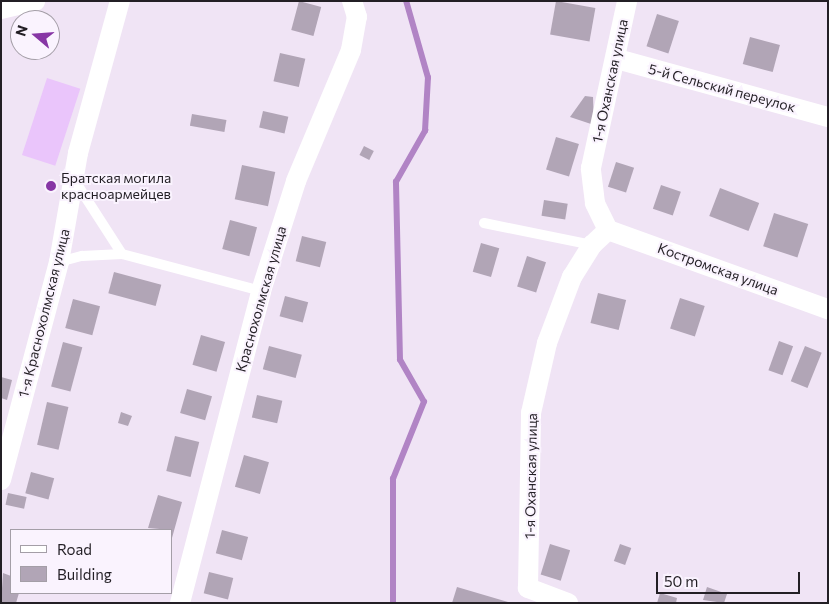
<!DOCTYPE html>
<html>
<head>
<meta charset="utf-8">
<style>
	body { margin:0 }
	#map { position:relative; width:829px; height:604px; overflow:hidden; background:#f0e4f5; font-family:Commissioner,sans-serif }
	div>[style] { position:absolute }
	.green>* { inset:0; background:#eac5fb; transform-origin:0 0 }
	.stream>* { height:5.5px; margin:-2.75px; padding:0 2.75px; transform-origin:2.75px; border-radius:2.75px; background:#b184c5 }
	.building>* { inset:0; background:#b1a5b6; transform-origin:0 0 }
	.service>* { height:10px; margin:-5px; padding:0 5px; transform-origin:5px; border-radius:5px; background:#fff }
	.minor>* { height:20px; margin:-10px; padding:0 10px; transform-origin:10px; border-radius:10px; background:#fff }
	.dots>* { width:14px; height:14px; translate:-50% -50%; box-sizing:border-box; border:2px solid #faf3fe; border-radius:50% }
	span { translate:-50% -50%; white-space:nowrap; text-align:center; line-height:1.15; -webkit-text-stroke:4px #faf3fe; paint-order:stroke }
	.street-label { font-size:14px; color:#231f25 }
	.poi-label { font-size:14px; color:#231f25 }
	.left { translate:0 -50%; text-align:left }
	.frame { position:absolute; inset:0; border:2px solid #231f25; pointer-events:none }
	.legend { position:absolute; left:10px; top:529px; width:162px; height:65px; box-sizing:border-box; background:#faf3fe; border:1px solid #a49ea7; margin:0; padding:6px 9px; list-style:none; font-size:15px; color:#231f25 }
	.legend li { display:flex; align-items:center; gap:10px; height:25px }
	.legend b { width:25px; border:1px solid #a49ea7 }
	.north { position:absolute; left:10px; top:10px; width:50px; height:50px; box-sizing:border-box; background:#faf3fe; border:1px solid #a49ea7; border-radius:50%; rotate:288deg; font-size:14px; font-weight:700; line-height:20px; text-align:center; color:#231f25 }
	.north::after { content:''; display:block; margin:auto; width:18px; height:22px; background:#8736a5; clip-path:polygon(50% 0,100% 100%,50% 72%,0 100%) }
	.scale { position:absolute; left:656px; top:572px; width:144px; height:22px; box-sizing:border-box; border:2px solid #231f25; border-top:0; padding-left:6px; font-size:15px; line-height:18px; white-space:nowrap; color:#231f25; -webkit-text-stroke:4px #faf3fe; paint-order:stroke }
</style>
</head>
<body>
<div id="map">
	<div class="green">
		<i style="left:47px;top:78px;width:35px;height:81px;rotate:18deg"></i>
	</div>
	<div class="stream">
		<i style="left:393px;top:603px;width:124px;rotate:-90deg"></i>
		<i style="left:393px;top:479px;width:83px;rotate:-68.1deg"></i>
		<i style="left:424px;top:402px;width:48px;rotate:-119.7deg"></i>
		<i style="left:400px;top:360px;width:178px;rotate:-91.3deg"></i>
		<i style="left:396px;top:182px;width:59px;rotate:-60.4deg"></i>
		<i style="left:425px;top:131px;width:53px;rotate:-86.8deg"></i>
		<i style="left:428px;top:78px;width:80px;rotate:-105.9deg"></i>
	</div>
	<div class="building">
		<i style="left:299px;top:1px;width:23px;height:30px;rotate:15deg"></i>
		<i style="left:556px;top:1px;width:40px;height:34px;rotate:10deg"></i>
		<i style="left:657px;top:14px;width:23px;height:34px;rotate:18deg"></i>
		<i style="left:750px;top:37px;width:31px;height:28px;rotate:15deg"></i>
		<i style="left:280px;top:53px;width:26px;height:29px;rotate:13deg"></i>
		<i style="clip-path:polygon(585px 96px,593px 97px,594px 125px,570px 117px)"></i>
		<i style="left:263px;top:111px;width:26px;height:17px;rotate:13deg"></i>
		<i style="left:192px;top:114px;width:35px;height:12px;rotate:10deg"></i>
		<i style="left:556px;top:137px;width:24px;height:34px;rotate:17deg"></i>
		<i style="left:364px;top:146px;width:11px;height:10px;rotate:27deg"></i>
		<i style="left:616px;top:162px;width:19px;height:26px;rotate:18deg"></i>
		<i style="left:242px;top:165px;width:34px;height:35px;rotate:12deg"></i>
		<i style="left:661px;top:185px;width:21px;height:25px;rotate:19deg"></i>
		<i style="left:720px;top:188px;width:42px;height:30px;rotate:21deg"></i>
		<i style="left:544px;top:200px;width:24px;height:16px;rotate:9deg"></i>
		<i style="left:774px;top:213px;width:36px;height:35px;rotate:18deg"></i>
		<i style="left:230px;top:220px;width:28px;height:30px;rotate:15deg"></i>
		<i style="left:302px;top:236px;width:25px;height:26px;rotate:14deg"></i>
		<i style="left:481px;top:243px;width:19px;height:30px;rotate:16deg"></i>
		<i style="left:527px;top:256px;width:20px;height:32px;rotate:18deg"></i>
		<i style="left:114px;top:272px;width:49px;height:22px;rotate:15deg"></i>
		<i style="left:598px;top:293px;width:29px;height:31px;rotate:14deg"></i>
		<i style="left:285px;top:296px;width:24px;height:21px;rotate:15deg"></i>
		<i style="left:680px;top:298px;width:26px;height:32px;rotate:18deg"></i>
		<i style="left:73px;top:299px;width:28px;height:30px;rotate:15deg"></i>
		<i style="left:201px;top:335px;width:25px;height:31px;rotate:16deg"></i>
		<i style="left:779px;top:341px;width:15px;height:31px;rotate:20deg"></i>
		<i style="left:63px;top:342px;width:20px;height:46px;rotate:15deg"></i>
		<i style="left:269px;top:346px;width:34px;height:24px;rotate:15deg"></i>
		<i style="left:805px;top:346px;width:18px;height:38px;rotate:22deg"></i>
		<i style="clip-path:polygon(1px 377px,12px 380px,7px 400px,1px 398px)"></i>
		<i style="left:187px;top:389px;width:26px;height:25px;rotate:16deg"></i>
		<i style="left:257px;top:395px;width:26px;height:23px;rotate:13deg"></i>
		<i style="left:47px;top:402px;width:22px;height:44px;rotate:13deg"></i>
		<i style="clip-path:polygon(121px 412px,132px 416px,128px 426px,118px 423px)"></i>
		<i style="left:175px;top:436px;width:25px;height:36px;rotate:14deg"></i>
		<i style="left:244px;top:455px;width:26px;height:33px;rotate:16deg"></i>
		<i style="left:31px;top:472px;width:24px;height:22px;rotate:15deg"></i>
		<i style="left:8px;top:493px;width:19px;height:12px;rotate:12deg"></i>
		<i style="clip-path:polygon(158px 495px,182px 502px,172px 538px,171px 530px,148px 528px)"></i>
		<i style="left:222px;top:530px;width:27px;height:24px;rotate:15deg"></i>
		<i style="left:550px;top:544px;width:21px;height:32px;rotate:17deg"></i>
		<i style="left:620px;top:544px;width:12px;height:18px;rotate:20deg"></i>
		<i style="left:209px;top:572px;width:25px;height:22px;rotate:14deg"></i>
		<i style="clip-path:polygon(3px 573px,11px 576px,11px 593px,19px 593px,16px 603px,1px 603px)"></i>
		<i style="clip-path:polygon(457px 587px,508px 602px,508px 603px,452px 603px)"></i>
		<i style="clip-path:polygon(707px 587px,727px 594px,724px 603px,703px 600px)"></i>
		<i style="clip-path:polygon(660px 593px,677px 598px,676px 603px,657px 603px)"></i>
	</div>
	<div class="service">
		<i style="left:75px;top:181px;width:87px;rotate:57.2deg"></i>
		<i style="left:484px;top:223px;width:110px;rotate:11.5deg"></i>
		<i style="left:59px;top:262px;width:24px;rotate:-15deg"></i>
		<i style="left:82px;top:256px;width:40px;rotate:-2.9deg"></i>
		<i style="left:122px;top:254px;width:144px;rotate:14.9deg"></i>
	</div>
	<div class="minor">
		<i style="left:1px;top:9px;width:35px;rotate:-13deg"></i>
		<i style="left:617px;top:59px;width:219px;rotate:15.4deg"></i>
		<i style="left:608px;top:230px;width:30px;rotate:-116deg"></i>
		<i style="left:595px;top:203px;width:35px;rotate:-97deg"></i>
		<i style="left:591px;top:168px;width:171px;rotate:-77.8deg"></i>
		<i style="left:608px;top:230px;width:234px;rotate:19.8deg"></i>
		<i style="left:1px;top:480px;width:226px;rotate:-75.1deg"></i>
		<i style="left:59px;top:262px;width:111px;rotate:-80.1deg"></i>
		<i style="left:78px;top:153px;width:158px;rotate:-74.6deg"></i>
		<i style="left:180px;top:603px;width:322px;rotate:-75.4deg"></i>
		<i style="left:261px;top:291px;width:115px;rotate:-72.3deg"></i>
		<i style="left:296px;top:181px;width:142px;rotate:-67.2deg"></i>
		<i style="left:351px;top:50px;width:34px;rotate:-80deg"></i>
		<i style="left:357px;top:17px;width:17px;rotate:-107deg"></i>
		<i style="left:568px;top:603px;width:43px;rotate:-159.4deg"></i>
		<i style="left:528px;top:588px;width:175px;rotate:-89deg"></i>
		<i style="left:531px;top:413px;width:72px;rotate:-77.1deg"></i>
		<i style="left:547px;top:343px;width:71px;rotate:-69.3deg"></i>
		<i style="left:572px;top:277px;width:38px;rotate:-58deg"></i>
		<i style="left:592px;top:245px;width:22px;rotate:-43deg"></i>
	</div>
	<div class="dots">
		<i style="left:51px;top:186px;background:#8736a5"></i>
	</div>
	<div class="street-label">
		<span style="left:610px;top:81px;rotate:-78deg">1-я Оханская улица</span>
		<span style="left:722px;top:88px;rotate:15deg">5-й Сельский переулок</span>
		<span style="left:718px;top:269px;rotate:20deg">Костромская улица</span>
		<span style="left:261px;top:299px;rotate:-74deg">Краснохолмская улица</span>
		<span style="left:44px;top:313px;rotate:-76deg">1-я Краснохолмская улица</span>
		<span style="left:531px;top:476px;rotate:-89deg">1-я Оханская улица</span>
	</div>
	<div class="poi-label">
		<span class="left" style="left:61px;top:186px">Братская могила<br>красноармейцев</span>
	</div>
	<div class="frame"></div>
	<ul class="legend">
	<li><b style="height:6px;background:#fff"></b>Road</li>
	<li><b style="height:14px;background:#b1a5b6"></b>Building</li>
	</ul>
	<div class="north">N</div>
	<div class="scale">50 m</div>
</div>
</body>
</html>
